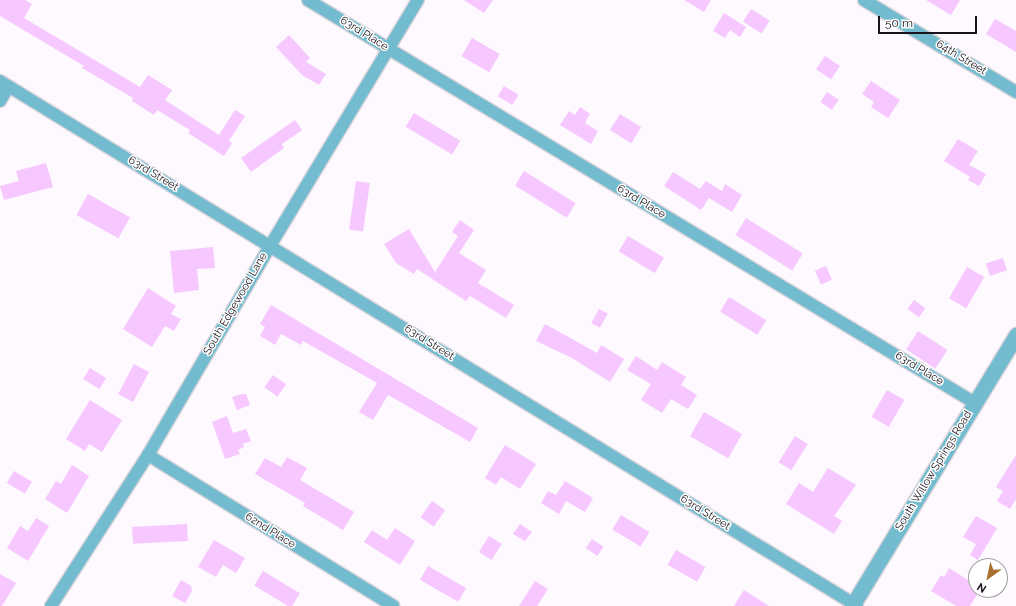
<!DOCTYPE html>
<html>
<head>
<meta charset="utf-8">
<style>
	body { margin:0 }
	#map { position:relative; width:1016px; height:606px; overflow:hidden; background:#fdf9fe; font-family:Raleway,sans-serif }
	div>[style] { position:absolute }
	.building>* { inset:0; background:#f7c8ff; transform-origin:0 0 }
	.roads { filter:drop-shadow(1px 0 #d9d4da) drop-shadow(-1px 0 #d9d4da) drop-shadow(0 1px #d9d4da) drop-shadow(0 -1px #d9d4da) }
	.minor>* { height:12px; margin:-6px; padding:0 6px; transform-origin:6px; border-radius:6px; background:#73bbce }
	.tertiary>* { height:15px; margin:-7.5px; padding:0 7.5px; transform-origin:7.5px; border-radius:7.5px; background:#73bbce }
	span { translate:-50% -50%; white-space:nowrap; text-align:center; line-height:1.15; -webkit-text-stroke:3px #fff; paint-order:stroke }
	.street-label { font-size:11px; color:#1a131b }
	.north { position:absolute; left:968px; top:558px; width:40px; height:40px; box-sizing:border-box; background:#fff; border:1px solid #a3a1a4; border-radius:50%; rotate:213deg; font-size:11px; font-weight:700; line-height:16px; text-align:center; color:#1a131b }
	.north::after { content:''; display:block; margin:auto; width:14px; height:18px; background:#aa7030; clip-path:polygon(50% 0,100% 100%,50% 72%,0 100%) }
	.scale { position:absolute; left:878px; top:16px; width:99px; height:18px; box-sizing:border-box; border:2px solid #1a131b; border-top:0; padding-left:5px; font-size:12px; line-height:14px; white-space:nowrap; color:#1a131b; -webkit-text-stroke:3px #fff; paint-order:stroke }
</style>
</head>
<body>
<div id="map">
	<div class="building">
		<i style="clip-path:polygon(0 0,25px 0,32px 4px,24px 18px,140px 87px,148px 75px,172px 90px,165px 100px,219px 135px,235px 110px,245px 116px,229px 141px,232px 143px,224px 156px,188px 133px,190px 130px,157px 110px,154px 115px,132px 101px,133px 98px,82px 68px,84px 66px,0 16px)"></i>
		<i style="clip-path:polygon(464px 0,493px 0,484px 13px)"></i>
		<i style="clip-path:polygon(684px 0,711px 0,704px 12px)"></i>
		<i style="clip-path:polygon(926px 0,960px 0,951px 15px)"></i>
		<i style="left:751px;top:9px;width:22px;height:15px;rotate:32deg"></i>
		<i style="clip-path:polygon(724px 13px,746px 27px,740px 37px,730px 30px,725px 38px,713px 31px)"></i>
		<i style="clip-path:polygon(995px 19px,1016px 31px,1016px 52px,986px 34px)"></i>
		<i style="clip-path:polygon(289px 35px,310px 58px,306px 62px,326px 74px,319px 85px,302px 75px,276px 47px)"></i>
		<i style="left:472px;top:38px;width:32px;height:21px;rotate:30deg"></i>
		<i style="left:825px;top:56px;width:18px;height:16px;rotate:34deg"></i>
		<i style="clip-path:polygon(871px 81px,900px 100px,888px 118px,871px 107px,874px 102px,862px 94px)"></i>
		<i style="left:504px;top:86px;width:17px;height:12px;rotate:31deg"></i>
		<i style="left:827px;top:92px;width:14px;height:12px;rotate:34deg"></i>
		<i style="clip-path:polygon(580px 107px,590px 114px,585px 123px,598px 131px,591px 144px,560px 125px,569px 111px,575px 115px)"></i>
		<i style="left:414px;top:113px;width:54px;height:16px;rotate:31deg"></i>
		<i style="left:620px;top:114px;width:25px;height:19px;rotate:32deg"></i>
		<i style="clip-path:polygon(295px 120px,302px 130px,282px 144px,284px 148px,251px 172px,241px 158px)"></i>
		<i style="clip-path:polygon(958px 139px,978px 151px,969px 165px,986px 174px,979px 186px,968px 180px,970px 177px,944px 161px)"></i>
		<i style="clip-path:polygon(46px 163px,53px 187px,4px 200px,0 186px,19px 181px,16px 171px)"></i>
		<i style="left:524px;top:171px;width:61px;height:17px;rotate:32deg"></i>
		<i style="clip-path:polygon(673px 172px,700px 189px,706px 181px,722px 191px,725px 184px,742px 195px,732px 212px,709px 198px,701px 210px,664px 186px)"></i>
		<i style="left:356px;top:181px;width:14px;height:49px;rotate:8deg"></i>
		<i style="left:88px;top:194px;width:48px;height:24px;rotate:29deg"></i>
		<i style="left:746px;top:218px;width:67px;height:20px;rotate:32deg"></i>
		<i style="clip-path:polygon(460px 220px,474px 230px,459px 253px,486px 270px,478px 283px,514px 305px,506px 318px,470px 296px,466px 301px,417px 269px,414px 274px,396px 263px,384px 244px,409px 229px,435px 272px,458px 236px,452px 232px)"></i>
		<i style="left:628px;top:236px;width:42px;height:18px;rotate:31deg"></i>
		<i style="clip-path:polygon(213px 247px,215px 268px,197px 269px,199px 290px,174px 293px,170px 251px)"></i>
		<i style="left:1003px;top:258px;width:13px;height:18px;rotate:72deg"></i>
		<i style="left:826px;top:266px;width:15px;height:12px;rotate:67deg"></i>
		<i style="left:967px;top:267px;width:20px;height:36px;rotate:30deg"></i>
		<i style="clip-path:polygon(148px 288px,176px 306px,171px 314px,181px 319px,174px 331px,165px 326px,152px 347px,123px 329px)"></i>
		<i style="left:729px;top:297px;width:44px;height:17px;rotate:32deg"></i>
		<i style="left:914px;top:300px;width:14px;height:11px;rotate:36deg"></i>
		<i style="clip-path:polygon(271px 305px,478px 428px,470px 442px,388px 395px,373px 420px,359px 412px,377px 383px,303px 341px,301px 345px,281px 334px,275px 345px,260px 336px,265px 327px,260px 324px)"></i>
		<i style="left:599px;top:309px;width:10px;height:16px;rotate:29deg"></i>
		<i style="clip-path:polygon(545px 324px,597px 353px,601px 345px,624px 359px,610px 382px,572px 358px,536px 341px)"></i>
		<i style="left:918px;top:331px;width:35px;height:22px;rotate:33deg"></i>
		<i style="clip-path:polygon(636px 356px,657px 370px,662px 362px,686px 377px,681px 385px,697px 395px,688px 409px,671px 399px,662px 413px,641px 400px,651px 384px,627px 370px)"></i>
		<i style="left:134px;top:364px;width:17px;height:34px;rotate:28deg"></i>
		<i style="left:90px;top:368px;width:19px;height:13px;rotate:32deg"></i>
		<i style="left:273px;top:375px;width:16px;height:15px;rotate:35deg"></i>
		<i style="left:887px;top:390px;width:20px;height:31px;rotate:30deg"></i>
		<i style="clip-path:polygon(242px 394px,246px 394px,250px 405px,237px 410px,232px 397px)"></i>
		<i style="clip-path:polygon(90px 400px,122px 420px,102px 452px,89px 444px,85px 451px,66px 439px)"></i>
		<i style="left:704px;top:412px;width:44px;height:28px;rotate:30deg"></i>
		<i style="clip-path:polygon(227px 416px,233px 433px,246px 429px,251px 441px,243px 444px,244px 447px,238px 450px,240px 454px,225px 459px,212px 422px)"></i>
		<i style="left:795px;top:436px;width:15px;height:31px;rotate:32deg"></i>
		<i style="clip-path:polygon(505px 445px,536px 464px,520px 489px,501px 477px,496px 485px,485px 478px)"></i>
		<i style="clip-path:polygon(1016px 455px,1016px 499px,1010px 509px,997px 501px,1003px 491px,996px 487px)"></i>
		<i style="clip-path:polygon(287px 457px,307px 468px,300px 480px,354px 512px,343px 530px,303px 506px,305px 503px,255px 474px,265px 458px,281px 467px)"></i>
		<i style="clip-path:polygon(72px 465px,89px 476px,67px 513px,45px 499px,56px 481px,61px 484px)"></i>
		<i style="clip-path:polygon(828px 468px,856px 485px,834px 516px,842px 521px,834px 534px,786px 504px,799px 483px,813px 492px)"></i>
		<i style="left:14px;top:471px;width:21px;height:14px;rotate:31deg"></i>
		<i style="clip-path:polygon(565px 481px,593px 498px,585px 512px,566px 501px,559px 514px,541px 503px,548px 491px,556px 495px)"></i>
		<i style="left:432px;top:501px;width:16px;height:20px;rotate:35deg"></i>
		<i style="left:621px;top:515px;width:33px;height:17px;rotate:31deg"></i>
		<i style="clip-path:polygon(976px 516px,997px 528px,978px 560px,970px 555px,976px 544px,963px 537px)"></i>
		<i style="clip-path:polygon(36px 518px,49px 526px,28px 561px,7px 548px,20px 526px,28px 531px)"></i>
		<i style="left:187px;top:524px;width:17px;height:55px;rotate:87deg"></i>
		<i style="clip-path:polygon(520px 524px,532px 532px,525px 541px,513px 534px)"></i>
		<i style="clip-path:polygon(395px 528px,415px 541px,400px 565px,364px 542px,372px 530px,387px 540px)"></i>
		<i style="left:489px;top:536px;width:15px;height:19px;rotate:32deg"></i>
		<i style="left:592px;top:539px;width:14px;height:11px;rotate:34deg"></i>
		<i style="clip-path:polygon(214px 540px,245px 558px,236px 573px,223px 565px,216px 577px,198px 567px)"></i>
		<i style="left:676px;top:550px;width:34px;height:17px;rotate:30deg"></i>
		<i style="left:428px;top:566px;width:44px;height:16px;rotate:30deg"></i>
		<i style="clip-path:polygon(949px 568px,976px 585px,976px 590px,980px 590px,970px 606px,956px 606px,931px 591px,941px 575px,944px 577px)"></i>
		<i style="left:263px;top:571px;width:43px;height:17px;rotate:31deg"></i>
		<i style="clip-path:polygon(0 574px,16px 583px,2px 606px,0 606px)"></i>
		<i style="clip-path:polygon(181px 580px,191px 586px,192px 591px,185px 603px,172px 596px)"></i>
		<i style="clip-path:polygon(535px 581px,548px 589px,537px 606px,519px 606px)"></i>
		<i style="clip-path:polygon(744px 590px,769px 606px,734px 606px)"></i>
	</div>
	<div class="roads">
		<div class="minor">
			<i style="left:308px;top:0;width:779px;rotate:31.14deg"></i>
			<i style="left:864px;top:0;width:178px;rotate:31.2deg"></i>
			<i style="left:0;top:81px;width:1005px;rotate:31.49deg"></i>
			<i style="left:0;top:101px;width:17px;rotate:-59deg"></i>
			<i style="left:148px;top:455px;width:288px;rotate:31.6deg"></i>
			<i style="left:51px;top:606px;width:179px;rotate:-57.3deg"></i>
			<i style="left:148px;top:455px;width:242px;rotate:-59.7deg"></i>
			<i style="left:270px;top:246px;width:287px;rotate:-59deg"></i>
		</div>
		<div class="tertiary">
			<i style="left:852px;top:606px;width:317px;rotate:-58.8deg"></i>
		</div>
	</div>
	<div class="street-label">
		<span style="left:364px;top:34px;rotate:32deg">63rd Place</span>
		<span style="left:961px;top:58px;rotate:31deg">64th Street</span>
		<span style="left:153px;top:174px;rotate:31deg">63rd Street</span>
		<span style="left:641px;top:202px;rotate:31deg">63rd Place</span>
		<span style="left:236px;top:304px;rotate:-60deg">South Edgewood Lane</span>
		<span style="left:429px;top:343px;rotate:32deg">63rd Street</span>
		<span style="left:919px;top:369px;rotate:31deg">63rd Place</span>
		<span style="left:934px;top:471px;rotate:-59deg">South Willow Springs Road</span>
		<span style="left:705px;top:513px;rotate:32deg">63rd Street</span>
		<span style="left:270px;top:531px;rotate:32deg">62nd Place</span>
	</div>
	<div class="north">N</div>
	<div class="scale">50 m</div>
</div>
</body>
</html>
